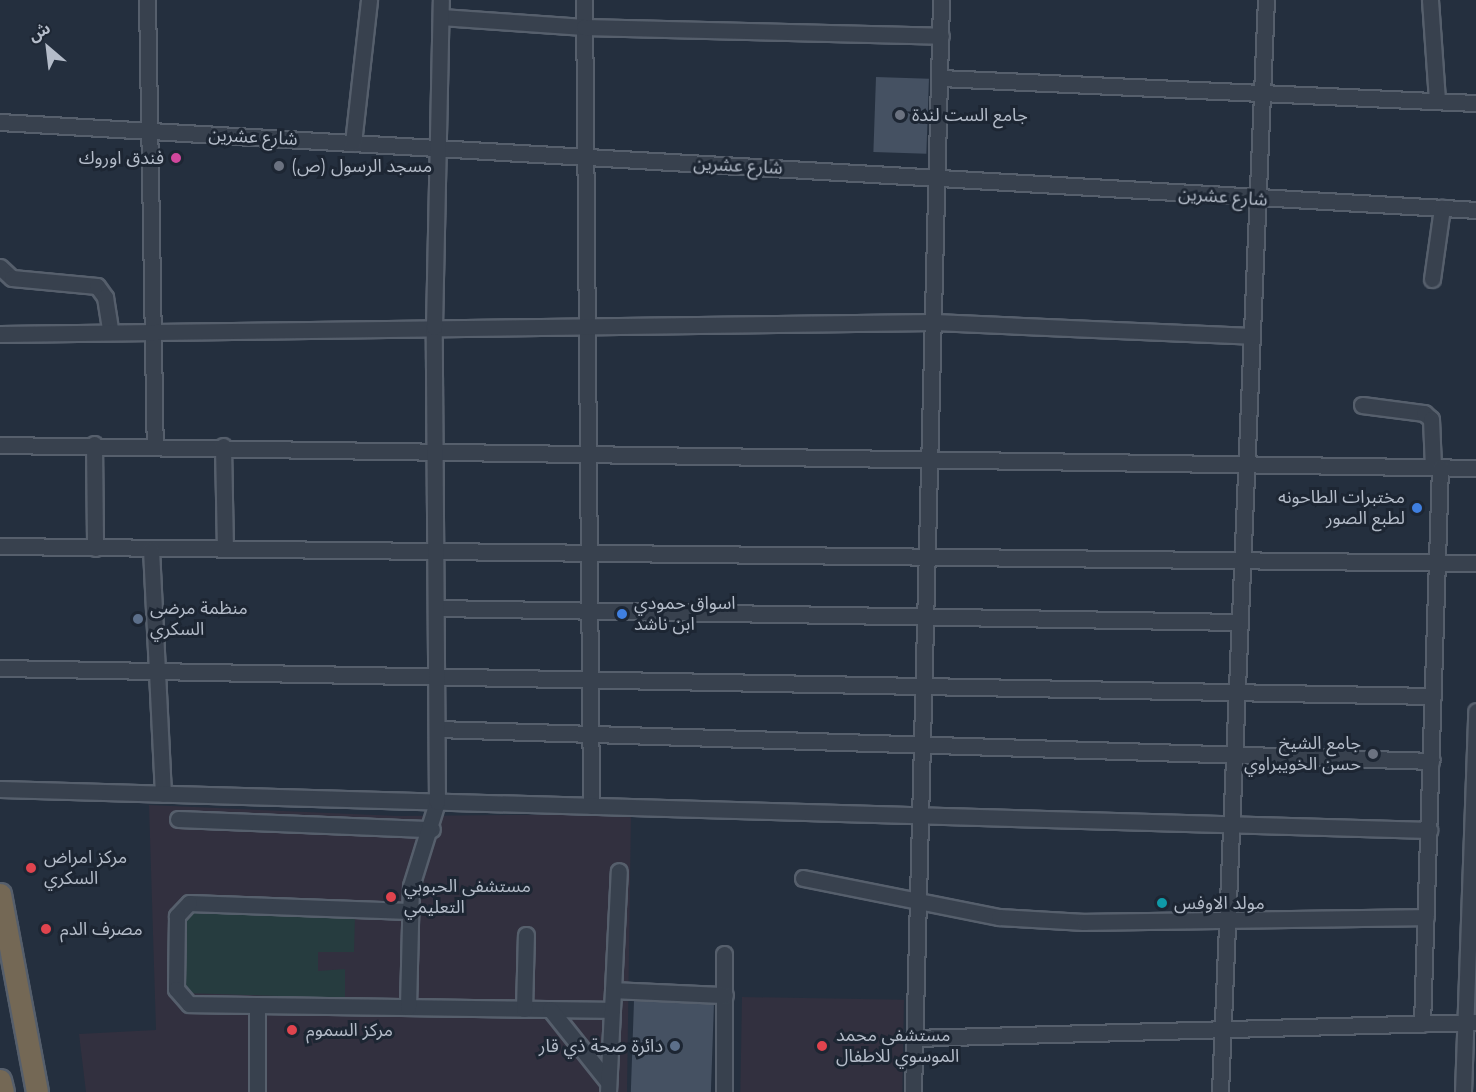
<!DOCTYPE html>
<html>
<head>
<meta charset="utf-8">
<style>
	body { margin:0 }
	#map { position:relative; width:1476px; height:1092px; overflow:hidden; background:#242f3e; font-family:Montserrat,"Noto Sans Arabic",sans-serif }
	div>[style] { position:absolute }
	.medical>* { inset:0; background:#32303f; transform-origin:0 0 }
	.green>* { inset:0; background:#263c3f }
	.building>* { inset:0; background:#455162; transform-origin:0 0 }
	.roads { filter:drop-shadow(2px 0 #565f6c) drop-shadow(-2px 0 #565f6c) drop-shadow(0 2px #565f6c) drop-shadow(0 -2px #565f6c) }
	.minor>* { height:15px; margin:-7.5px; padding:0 7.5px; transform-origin:7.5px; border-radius:7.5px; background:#38414e }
	.highway>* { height:21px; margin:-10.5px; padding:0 10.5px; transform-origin:10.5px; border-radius:10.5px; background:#746855 }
	.dots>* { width:16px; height:16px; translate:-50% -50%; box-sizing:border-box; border:3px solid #1d2633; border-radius:50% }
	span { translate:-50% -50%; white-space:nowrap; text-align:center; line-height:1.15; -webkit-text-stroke:6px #1d2633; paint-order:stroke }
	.poi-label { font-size:18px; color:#b4bcc9 }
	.left { translate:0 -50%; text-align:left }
	.right { translate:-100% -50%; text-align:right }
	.street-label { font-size:18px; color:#b4bcc9 }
	.north { position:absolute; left:18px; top:18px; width:60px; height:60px; -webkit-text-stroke:4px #1d2633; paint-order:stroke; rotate:332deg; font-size:16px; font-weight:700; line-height:24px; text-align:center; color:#b4bcc9 }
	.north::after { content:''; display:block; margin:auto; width:21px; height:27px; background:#b4bcc9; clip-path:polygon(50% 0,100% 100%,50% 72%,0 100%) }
</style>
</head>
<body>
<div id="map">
	<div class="medical">
		<i style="clip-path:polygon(149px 805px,398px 816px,631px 814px,627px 1092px,86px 1092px,79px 1034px,156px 1030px)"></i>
		<i style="left:742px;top:997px;width:162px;height:95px;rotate:1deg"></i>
	</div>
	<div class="green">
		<i style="clip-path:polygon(187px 909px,355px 916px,354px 952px,318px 952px,318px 971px,345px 969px,345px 998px,183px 993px)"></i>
	</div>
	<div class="building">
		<i style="left:876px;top:77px;width:53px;height:75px;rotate:2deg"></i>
		<i style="left:634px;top:1001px;width:80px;height:91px;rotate:2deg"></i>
	</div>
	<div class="roads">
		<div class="minor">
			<i style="left:147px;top:0;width:445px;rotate:89deg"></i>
			<i style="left:584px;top:0;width:806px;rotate:89.5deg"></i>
			<i style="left:1430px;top:0;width:101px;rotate:86deg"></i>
			<i style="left:441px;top:17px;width:143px;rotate:4deg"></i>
			<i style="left:584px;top:27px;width:357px;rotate:1.4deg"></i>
			<i style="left:941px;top:78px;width:536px;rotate:2.68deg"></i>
			<i style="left:0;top:122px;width:1479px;rotate:3.41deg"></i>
			<i style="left:353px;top:143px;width:144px;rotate:-83.6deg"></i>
			<i style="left:0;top:267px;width:16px;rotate:43deg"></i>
			<i style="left:12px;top:278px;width:85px;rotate:5.4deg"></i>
			<i style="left:97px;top:286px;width:14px;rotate:54deg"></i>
			<i style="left:105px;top:297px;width:33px;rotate:81deg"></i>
			<i style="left:1432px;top:279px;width:72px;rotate:-82deg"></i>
			<i style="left:0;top:334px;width:934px;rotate:-0.74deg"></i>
			<i style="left:934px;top:322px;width:318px;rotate:2.5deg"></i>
			<i style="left:1362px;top:405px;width:63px;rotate:7.4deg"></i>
			<i style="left:1424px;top:413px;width:9px;rotate:41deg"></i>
			<i style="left:1431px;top:419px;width:48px;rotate:87.6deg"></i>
			<i style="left:94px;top:444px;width:104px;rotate:89.4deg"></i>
			<i style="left:0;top:445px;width:1476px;rotate:0.89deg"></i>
			<i style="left:223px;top:446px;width:103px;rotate:88.9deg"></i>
			<i style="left:0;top:546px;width:1476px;rotate:0.66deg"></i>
			<i style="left:151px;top:549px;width:245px;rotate:87.2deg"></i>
			<i style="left:436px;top:608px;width:804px;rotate:1deg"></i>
			<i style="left:0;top:668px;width:1433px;rotate:1.12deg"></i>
			<i style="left:437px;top:729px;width:995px;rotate:1.84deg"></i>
			<i style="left:0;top:789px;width:1430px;rotate:1.64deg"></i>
			<i style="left:178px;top:819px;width:254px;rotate:2.3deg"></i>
			<i style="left:803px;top:878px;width:200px;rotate:11.3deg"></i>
			<i style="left:999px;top:917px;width:85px;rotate:3.4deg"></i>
			<i style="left:1084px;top:922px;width:342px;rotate:-0.8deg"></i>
			<i style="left:409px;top:911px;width:220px;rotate:-177.9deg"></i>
			<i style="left:189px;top:903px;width:18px;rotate:133deg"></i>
			<i style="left:177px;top:916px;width:73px;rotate:90.8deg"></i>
			<i style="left:176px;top:989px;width:20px;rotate:49deg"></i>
			<i style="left:189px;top:1004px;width:423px;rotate:0.8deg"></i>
			<i style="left:724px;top:954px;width:138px;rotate:90deg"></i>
			<i style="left:613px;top:990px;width:112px;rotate:2.6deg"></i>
			<i style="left:408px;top:1007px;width:121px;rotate:-88.6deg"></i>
			<i style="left:411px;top:886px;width:88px;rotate:-72.8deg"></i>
			<i style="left:437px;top:802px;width:475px;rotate:-90.4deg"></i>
			<i style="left:434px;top:327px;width:327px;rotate:-88.8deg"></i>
			<i style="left:524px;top:1009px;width:74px;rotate:-88.5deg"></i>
			<i style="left:550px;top:1009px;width:93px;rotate:51.5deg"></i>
			<i style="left:1422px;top:1024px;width:557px;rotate:-88.15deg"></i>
			<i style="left:914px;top:1038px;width:562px;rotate:-1.63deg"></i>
			<i style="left:257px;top:1092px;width:87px;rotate:-90deg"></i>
			<i style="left:608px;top:1092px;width:221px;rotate:-87.2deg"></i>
			<i style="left:913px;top:1092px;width:1092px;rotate:-88.53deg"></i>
			<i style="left:1220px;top:1092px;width:1093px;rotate:-87.59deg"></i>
			<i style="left:1463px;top:1092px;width:381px;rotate:-88deg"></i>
		</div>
		<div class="highway">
			<i style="left:0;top:894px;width:201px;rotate:79.4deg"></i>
			<i style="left:0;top:1080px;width:12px;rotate:76deg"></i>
		</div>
	</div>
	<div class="dots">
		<i style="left:900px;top:115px;background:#6b7280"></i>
		<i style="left:176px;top:158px;background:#d1479c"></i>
		<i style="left:279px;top:166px;background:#6b7280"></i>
		<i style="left:1417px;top:508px;background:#3f7fe0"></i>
		<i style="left:622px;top:614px;background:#3f7fe0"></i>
		<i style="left:138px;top:619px;background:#5c6f8a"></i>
		<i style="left:1373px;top:754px;background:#6b7280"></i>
		<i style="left:31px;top:868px;background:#e0444e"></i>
		<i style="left:391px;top:897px;background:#e0444e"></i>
		<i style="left:1162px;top:903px;background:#0f9aa8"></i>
		<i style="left:46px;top:929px;background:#e0444e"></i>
		<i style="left:292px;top:1030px;background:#e0444e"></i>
		<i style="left:675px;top:1046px;background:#5c6f8a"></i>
		<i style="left:822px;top:1046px;background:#e0444e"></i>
	</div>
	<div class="poi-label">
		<span class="left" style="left:912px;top:115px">جامع الست لندة</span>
		<span class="right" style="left:164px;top:158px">فندق اوروك</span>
		<span class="left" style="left:291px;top:166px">مسجد الرسول (ص)</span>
		<span class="right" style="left:1405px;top:508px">مختبرات الطاحونه<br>لطبع الصور</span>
		<span class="left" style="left:634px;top:614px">اسواق حمودي<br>ابن ناشد</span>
		<span class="left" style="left:150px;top:619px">منظمة مرضى<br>السكري</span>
		<span class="right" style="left:1361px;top:754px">جامع الشيخ<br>حسن الخويبراوي</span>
		<span class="left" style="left:44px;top:868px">مركز امراض<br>السكري</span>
		<span class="left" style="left:404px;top:897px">مستشفى الحبوبي<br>التعليمي</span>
		<span class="left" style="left:1174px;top:903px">مولد الاوفس</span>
		<span class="left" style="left:60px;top:929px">مصرف الدم</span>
		<span class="left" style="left:306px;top:1030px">مركز السموم</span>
		<span class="left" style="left:836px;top:1046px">مستشفى محمد<br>الموسوي للاطفال</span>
		<span class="right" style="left:663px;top:1046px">دائرة صحة ذي قار</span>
	</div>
	<div class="street-label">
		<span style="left:253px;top:137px;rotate:3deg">شارع عشرين</span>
		<span style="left:738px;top:166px;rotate:3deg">شارع عشرين</span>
		<span style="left:1223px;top:197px;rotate:4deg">شارع عشرين</span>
	</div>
	<div class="north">ش</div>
</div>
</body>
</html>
